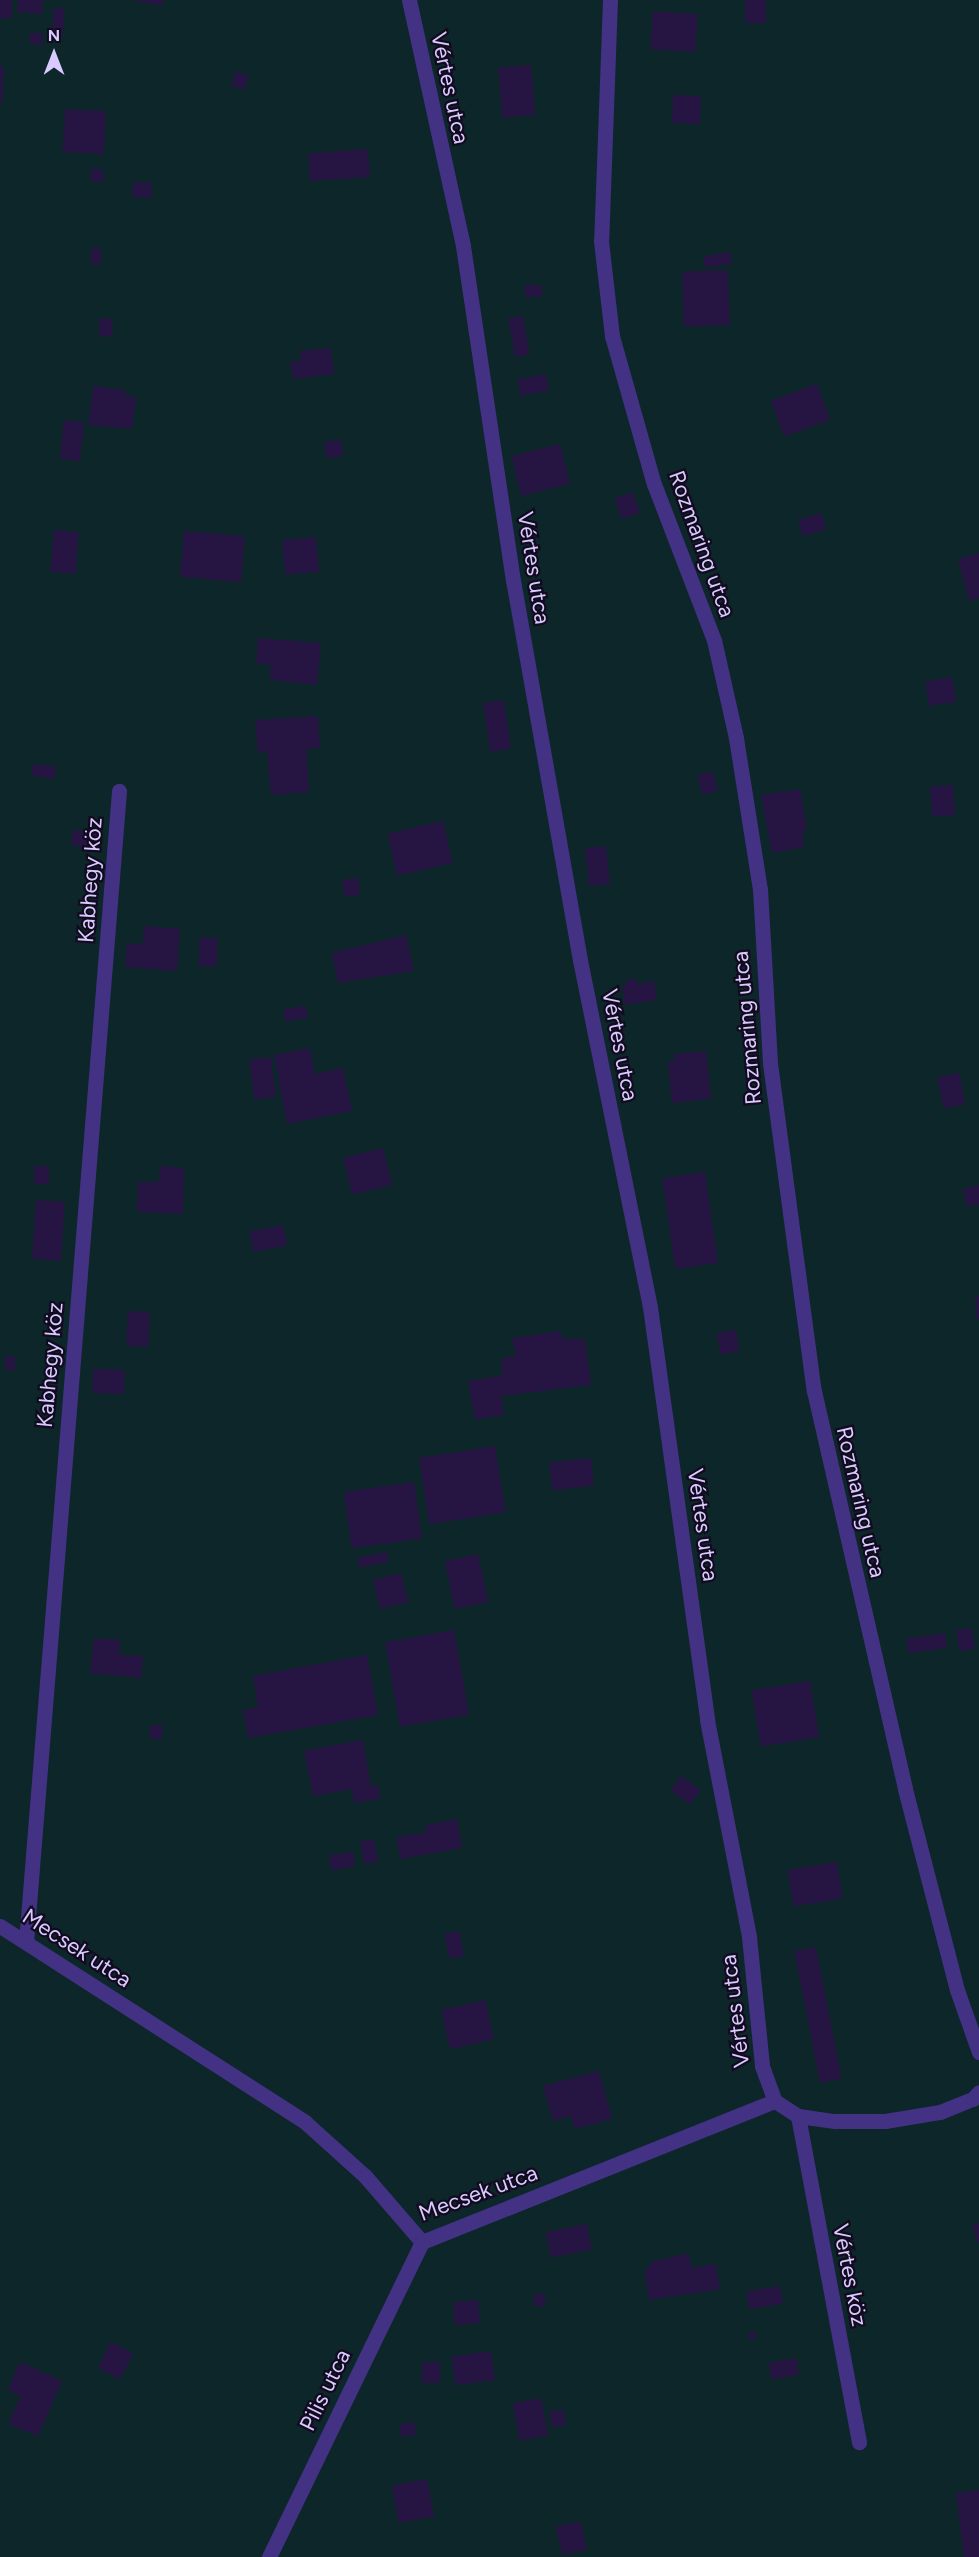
<!DOCTYPE html>
<html>
<head>
<meta charset="utf-8">
<style>
	body { margin:0 }
	#map { position:relative; width:979px; height:2557px; overflow:hidden; background:#120b20; font-family:Figtree,sans-serif }
	div>[style] { position:absolute }
	.green>* { inset:0; background:#0d262a; transform-origin:0 0 }
	.building>* { inset:0; background:#261542; transform-origin:0 0 }
	.minor>* { height:15px; margin:-7.5px; padding:0 7.5px; transform-origin:7.5px; border-radius:7.5px; background:#433183 }
	span { translate:-50% -50%; white-space:nowrap; text-align:center; line-height:1.15; -webkit-text-stroke:4.5px #120b20; paint-order:stroke }
	.street-label { font-size:22px; color:#d9caff }
	.north { position:absolute; left:24px; top:24px; width:60px; height:60px; -webkit-text-stroke:4px #120b20; paint-order:stroke; rotate:0deg; font-size:16px; font-weight:700; line-height:24px; text-align:center; color:#d9caff }
	.north::after { content:''; display:block; margin:auto; width:21px; height:27px; background:#d9caff; clip-path:polygon(50% 0,100% 100%,50% 72%,0 100%) }
</style>
</head>
<body>
<div id="map">
	<div class="green">
		<i style="left:0;top:0;width:979px;height:2557px"></i>
	</div>
	<div class="building">
		<i style="left:0;top:0;width:12px;height:18px"></i>
		<i style="clip-path:polygon(18px 0,43px 0,42px 14px,17px 12px)"></i>
		<i style="clip-path:polygon(131px 0,163px 0,162px 6px)"></i>
		<i style="left:745px;top:0;width:21px;height:23px"></i>
		<i style="left:54px;top:8px;width:11px;height:28px;rotate:5deg"></i>
		<i style="left:653px;top:11px;width:45px;height:38px;rotate:4deg"></i>
		<i style="clip-path:polygon(30px 33px,43px 33px,42px 45px,30px 44px)"></i>
		<i style="left:531px;top:65px;width:50px;height:33px;rotate:85deg"></i>
		<i style="clip-path:polygon(0 66px,4px 66px,2px 103px,0 103px)"></i>
		<i style="left:234px;top:72px;width:14px;height:15px;rotate:8deg"></i>
		<i style="left:673px;top:95px;width:28px;height:28px;rotate:2deg"></i>
		<i style="left:65px;top:109px;width:41px;height:43px;rotate:3deg"></i>
		<i style="left:368px;top:149px;width:28px;height:60px;rotate:86deg"></i>
		<i style="left:91px;top:169px;width:12px;height:13px"></i>
		<i style="left:133px;top:182px;width:19px;height:15px;rotate:3deg"></i>
		<i style="left:91px;top:248px;width:10px;height:17px"></i>
		<i style="left:730px;top:252px;width:12px;height:27px;rotate:81deg"></i>
		<i style="left:728px;top:270px;width:55px;height:46px;rotate:88deg"></i>
		<i style="left:525px;top:285px;width:17px;height:12px"></i>
		<i style="left:523px;top:316px;width:39px;height:15px;rotate:80deg"></i>
		<i style="left:100px;top:318px;width:13px;height:18px;rotate:4deg"></i>
		<i style="clip-path:polygon(331px 348px,334px 374px,293px 379px,290px 362px,301px 361px,300px 351px)"></i>
		<i style="left:546px;top:374px;width:17px;height:29px;rotate:80deg"></i>
		<i style="left:817px;top:384px;width:38px;height:49px;rotate:70deg"></i>
		<i style="clip-path:polygon(93px 386px,126px 390px,125px 396px,136px 397px,132px 429px,88px 425px)"></i>
		<i style="left:64px;top:420px;width:20px;height:39px;rotate:6deg"></i>
		<i style="left:341px;top:440px;width:16px;height:17px;rotate:83deg"></i>
		<i style="left:560px;top:444px;width:41px;height:50px;rotate:76deg"></i>
		<i style="left:632px;top:492px;width:22px;height:19px;rotate:69deg"></i>
		<i style="left:821px;top:513px;width:17px;height:24px;rotate:73deg"></i>
		<i style="left:54px;top:530px;width:25px;height:42px;rotate:5deg"></i>
		<i style="left:184px;top:531px;width:61px;height:46px;rotate:5deg"></i>
		<i style="left:316px;top:537px;width:35px;height:34px;rotate:85deg"></i>
		<i style="clip-path:polygon(979px 553px,979px 598px,969px 601px,958px 559px)"></i>
		<i style="clip-path:polygon(258px 638px,321px 643px,317px 685px,270px 680px,271px 665px,256px 663px)"></i>
		<i style="left:952px;top:677px;width:25px;height:27px;rotate:81deg"></i>
		<i style="left:504px;top:700px;width:49px;height:21px;rotate:82deg"></i>
		<i style="clip-path:polygon(318px 716px,320px 748px,306px 749px,309px 792px,271px 795px,267px 751px,258px 753px,255px 720px)"></i>
		<i style="left:33px;top:764px;width:23px;height:12px;rotate:7deg"></i>
		<i style="left:712px;top:771px;width:20px;height:16px;rotate:72deg"></i>
		<i style="left:953px;top:785px;width:30px;height:23px;rotate:86deg"></i>
		<i style="clip-path:polygon(800px 789px,807px 830px,802px 831px,804px 847px,772px 853px,761px 795px)"></i>
		<i style="left:443px;top:821px;width:43px;height:57px;rotate:77deg"></i>
		<i style="left:73px;top:830px;width:28px;height:15px;rotate:6deg"></i>
		<i style="left:606px;top:846px;width:38px;height:21px;rotate:84deg"></i>
		<i style="left:358px;top:878px;width:17px;height:16px;rotate:83deg"></i>
		<i style="clip-path:polygon(144px 926px,180px 929px,177px 971px,125px 967px,127px 943px,143px 945px)"></i>
		<i style="clip-path:polygon(406px 935px,414px 971px,338px 983px,332px 953px)"></i>
		<i style="left:200px;top:937px;width:18px;height:29px;rotate:3deg"></i>
		<i style="clip-path:polygon(636px 979px,637px 984px,654px 981px,657px 1000px,625px 1005px,622px 986px,627px 985px,626px 980px)"></i>
		<i style="left:306px;top:1006px;width:12px;height:23px;rotate:81deg"></i>
		<i style="clip-path:polygon(310px 1048px,315px 1074px,343px 1068px,352px 1111px,287px 1124px,274px 1055px)"></i>
		<i style="clip-path:polygon(706px 1051px,711px 1099px,672px 1103px,668px 1062px,675px 1061px,674px 1054px)"></i>
		<i style="left:271px;top:1057px;width:40px;height:22px;rotate:83deg"></i>
		<i style="left:959px;top:1073px;width:32px;height:22px;rotate:79deg"></i>
		<i style="left:383px;top:1148px;width:38px;height:41px;rotate:76deg"></i>
		<i style="left:34px;top:1166px;width:15px;height:18px"></i>
		<i style="clip-path:polygon(160px 1166px,184px 1168px,183px 1214px,137px 1212px,138px 1182px,159px 1182px)"></i>
		<i style="left:705px;top:1172px;width:92px;height:43px;rotate:82deg"></i>
		<i style="clip-path:polygon(979px 1185px,979px 1205px,967px 1207px,963px 1189px)"></i>
		<i style="left:36px;top:1200px;width:29px;height:59px;rotate:4deg"></i>
		<i style="left:283px;top:1225px;width:21px;height:34px;rotate:79deg"></i>
		<i style="clip-path:polygon(975px 1296px,979px 1296px,979px 1319px,977px 1319px)"></i>
		<i style="left:128px;top:1311px;width:22px;height:35px;rotate:3deg"></i>
		<i style="left:736px;top:1330px;width:22px;height:19px;rotate:82deg"></i>
		<i style="clip-path:polygon(560px 1331px,563px 1339px,585px 1339px,591px 1385px,501px 1396px,504px 1415px,475px 1420px,468px 1381px,501px 1376px,502px 1358px,516px 1356px,512px 1338px)"></i>
		<i style="left:5px;top:1356px;width:10px;height:14px"></i>
		<i style="left:93px;top:1369px;width:32px;height:24px;rotate:2deg"></i>
		<i style="left:495px;top:1446px;width:67px;height:77px;rotate:81deg"></i>
		<i style="left:591px;top:1458px;width:28px;height:42px;rotate:84deg"></i>
		<i style="left:414px;top:1482px;width:57px;height:71px;rotate:82deg"></i>
		<i style="left:387px;top:1552px;width:10px;height:30px;rotate:79deg"></i>
		<i style="left:478px;top:1554px;width:49px;height:34px;rotate:78deg"></i>
		<i style="left:401px;top:1573px;width:30px;height:29px;rotate:76deg"></i>
		<i style="left:972px;top:1628px;width:21px;height:16px;rotate:82deg"></i>
		<i style="left:454px;top:1630px;width:86px;height:70px;rotate:80deg"></i>
		<i style="left:945px;top:1633px;width:15px;height:39px;rotate:82deg"></i>
		<i style="clip-path:polygon(94px 1638px,120px 1640px,119px 1655px,143px 1656px,141px 1678px,90px 1673px)"></i>
		<i style="clip-path:polygon(367px 1655px,378px 1715px,248px 1738px,243px 1710px,258px 1707px,253px 1676px)"></i>
		<i style="left:810px;top:1681px;width:57px;height:59px;rotate:81deg"></i>
		<i style="left:150px;top:1725px;width:12px;height:14px"></i>
		<i style="clip-path:polygon(363px 1740px,371px 1786px,378px 1785px,380px 1799px,354px 1803px,352px 1789px,313px 1796px,304px 1751px)"></i>
		<i style="left:681px;top:1776px;width:24px;height:18px;rotate:35deg"></i>
		<i style="clip-path:polygon(457px 1819px,462px 1848px,400px 1859px,397px 1837px,426px 1832px,425px 1825px)"></i>
		<i style="left:374px;top:1839px;width:23px;height:14px;rotate:80deg"></i>
		<i style="left:353px;top:1852px;width:15px;height:24px;rotate:82deg"></i>
		<i style="left:837px;top:1862px;width:37px;height:50px;rotate:81deg"></i>
		<i style="left:459px;top:1931px;width:25px;height:15px;rotate:78deg"></i>
		<i style="left:816px;top:1947px;width:134px;height:22px;rotate:79deg"></i>
		<i style="left:485px;top:2000px;width:40px;height:45px;rotate:77deg"></i>
		<i style="clip-path:polygon(599px 2071px,612px 2119px,575px 2129px,571px 2116px,553px 2121px,543px 2086px)"></i>
		<i style="clip-path:polygon(979px 2223px,979px 2244px,972px 2226px)"></i>
		<i style="left:587px;top:2224px;width:26px;height:42px;rotate:79deg"></i>
		<i style="clip-path:polygon(689px 2253px,691px 2268px,716px 2264px,720px 2289px,649px 2300px,645px 2274px,651px 2262px)"></i>
		<i style="left:780px;top:2286px;width:18px;height:34px;rotate:81deg"></i>
		<i style="left:534px;top:2294px;width:11px;height:12px"></i>
		<i style="left:478px;top:2300px;width:23px;height:25px;rotate:85deg"></i>
		<i style="clip-path:polygon(756px 2332px,756px 2339px,748px 2339px,748px 2333px)"></i>
		<i style="left:111px;top:2342px;width:25px;height:29px;rotate:27deg"></i>
		<i style="left:491px;top:2351px;width:29px;height:40px;rotate:82deg"></i>
		<i style="left:796px;top:2358px;width:17px;height:28px;rotate:80deg"></i>
		<i style="clip-path:polygon(20px 2362px,62px 2381px,38px 2436px,8px 2424px,21px 2396px,8px 2390px)"></i>
		<i style="left:422px;top:2362px;width:18px;height:21px"></i>
		<i style="left:541px;top:2398px;width:38px;height:29px;rotate:79deg"></i>
		<i style="left:563px;top:2409px;width:16px;height:14px;rotate:79deg"></i>
		<i style="left:414px;top:2422px;width:13px;height:15px;rotate:81deg"></i>
		<i style="left:427px;top:2479px;width:38px;height:36px;rotate:79deg"></i>
		<i style="clip-path:polygon(979px 2490px,979px 2557px,964px 2557px,956px 2493px)"></i>
		<i style="left:580px;top:2521px;width:29px;height:25px;rotate:76deg"></i>
	</div>
	<div class="minor">
		<i style="left:409px;top:0;width:252px;rotate:77.6deg"></i>
		<i style="left:463px;top:246px;width:338px;rotate:81.5deg"></i>
		<i style="left:513px;top:580px;width:386px;rotate:80deg"></i>
		<i style="left:580px;top:960px;width:354px;rotate:78.6deg"></i>
		<i style="left:650px;top:1307px;width:417px;rotate:82.1deg"></i>
		<i style="left:707px;top:1720px;width:221px;rotate:79deg"></i>
		<i style="left:749px;top:1937px;width:130px;rotate:84.2deg"></i>
		<i style="left:762px;top:2066px;width:37px;rotate:70deg"></i>
		<i style="left:610px;top:0;width:241px;rotate:92.1deg"></i>
		<i style="left:601px;top:241px;width:96px;rotate:83.4deg"></i>
		<i style="left:612px;top:336px;width:154px;rotate:74.2deg"></i>
		<i style="left:654px;top:484px;width:167px;rotate:69deg"></i>
		<i style="left:714px;top:640px;width:100px;rotate:77.3deg"></i>
		<i style="left:736px;top:738px;width:153px;rotate:81deg"></i>
		<i style="left:760px;top:889px;width:174px;rotate:86.7deg"></i>
		<i style="left:770px;top:1063px;width:331px;rotate:82.4deg"></i>
		<i style="left:814px;top:1391px;width:408px;rotate:77.1deg"></i>
		<i style="left:905px;top:1789px;width:208px;rotate:75.5deg"></i>
		<i style="left:957px;top:1990px;width:66px;rotate:70.5deg"></i>
		<i style="left:0;top:1926px;width:363px;rotate:32.7deg"></i>
		<i style="left:305px;top:2122px;width:81px;rotate:42deg"></i>
		<i style="left:365px;top:2176px;width:87px;rotate:49.2deg"></i>
		<i style="left:26px;top:1942px;width:1155px;rotate:-85.38deg"></i>
		<i style="left:798px;top:2116px;width:332px;rotate:79.4deg"></i>
		<i style="left:422px;top:2242px;width:380px;rotate:-21.8deg"></i>
		<i style="left:775px;top:2101px;width:27px;rotate:33deg"></i>
		<i style="left:798px;top:2116px;width:37px;rotate:8deg"></i>
		<i style="left:835px;top:2121px;width:50px"></i>
		<i style="left:885px;top:2121px;width:56px;rotate:-9.3deg"></i>
		<i style="left:940px;top:2112px;width:35px;rotate:-22deg"></i>
		<i style="left:973px;top:2099px;width:9px;rotate:-49deg"></i>
		<i style="left:269px;top:2557px;width:350px;rotate:-64.1deg"></i>
	</div>
	<div class="street-label">
		<span style="left:450px;top:88px;rotate:78deg">Vértes utca</span>
		<span style="left:702px;top:544px;rotate:70deg">Rozmaring utca</span>
		<span style="left:534px;top:568px;rotate:81deg">Vértes utca</span>
		<span style="left:90px;top:880px;rotate:-86deg">Kabhegy köz</span>
		<span style="left:747px;top:1028px;rotate:-95deg">Rozmaring utca</span>
		<span style="left:620px;top:1045px;rotate:79deg">Vértes utca</span>
		<span style="left:50px;top:1365px;rotate:-85deg">Kabhegy köz</span>
		<span style="left:861px;top:1502px;rotate:77deg">Rozmaring utca</span>
		<span style="left:703px;top:1525px;rotate:82deg">Vértes utca</span>
		<span style="left:77px;top:1948px;rotate:33deg">Mecsek utca</span>
		<span style="left:735px;top:2011px;rotate:-97deg">Vértes utca</span>
		<span style="left:478px;top:2193px;rotate:-20deg">Mecsek utca</span>
		<span style="left:850px;top:2275px;rotate:79deg">Vértes köz</span>
		<span style="left:325px;top:2390px;rotate:-64deg">Pilis utca</span>
	</div>
	<div class="north">N</div>
</div>
</body>
</html>
